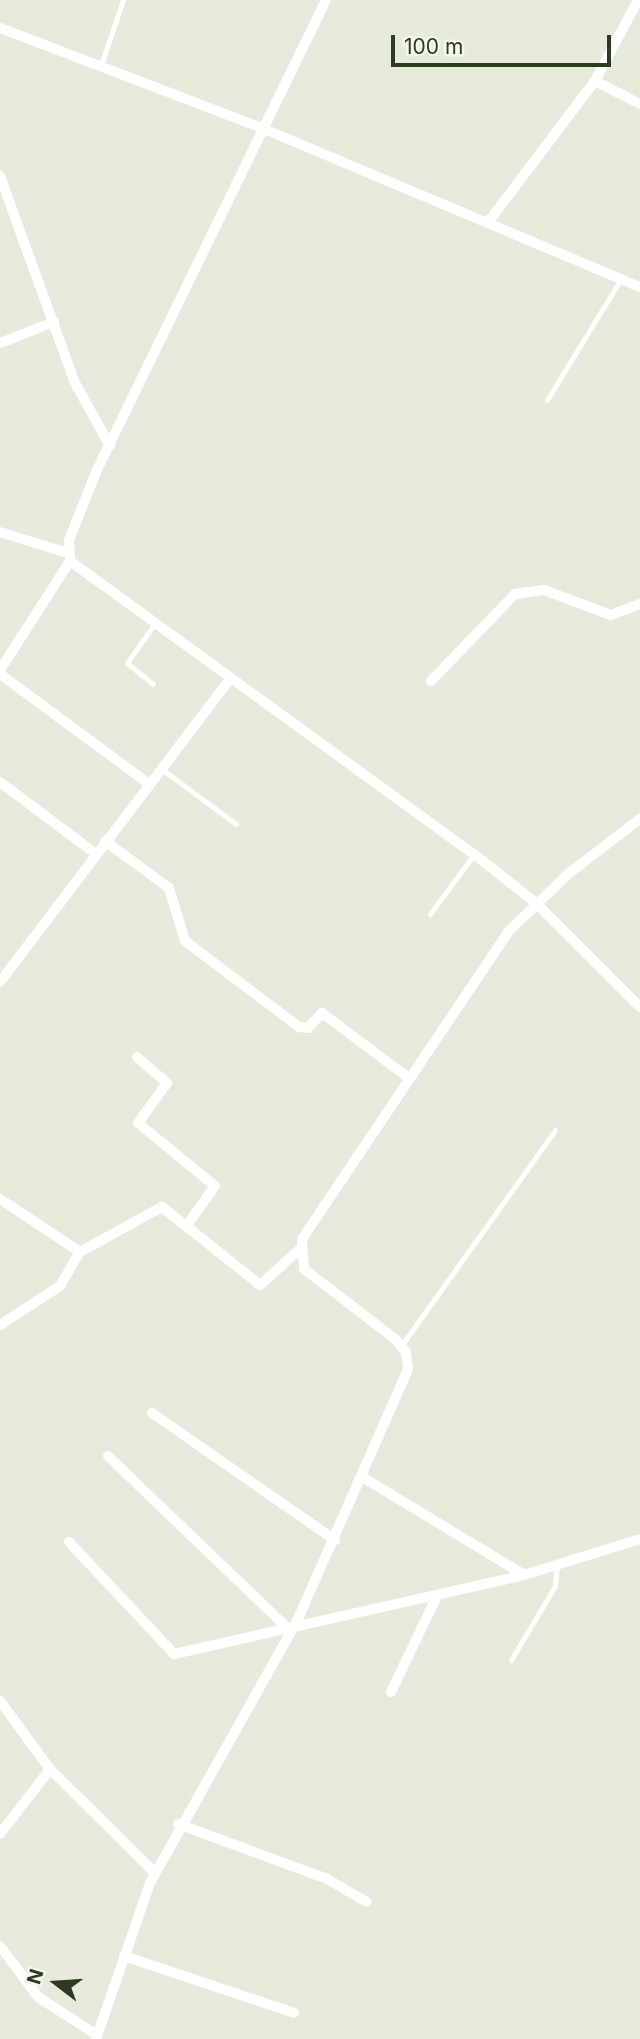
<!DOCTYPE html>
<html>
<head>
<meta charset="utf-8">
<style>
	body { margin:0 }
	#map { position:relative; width:640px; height:2039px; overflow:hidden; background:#e6eadc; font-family:Inter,sans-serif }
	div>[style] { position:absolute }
	.service>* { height:5px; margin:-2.5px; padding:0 2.5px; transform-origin:2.5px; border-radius:2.5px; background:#fff }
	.minor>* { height:10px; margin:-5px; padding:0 5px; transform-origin:5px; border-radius:5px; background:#fff }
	span { translate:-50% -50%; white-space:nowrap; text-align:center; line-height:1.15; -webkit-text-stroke:6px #f4f7ec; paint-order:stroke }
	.north { position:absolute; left:21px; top:1948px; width:70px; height:70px; -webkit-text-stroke:5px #f4f7ec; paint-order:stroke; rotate:287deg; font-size:19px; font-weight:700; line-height:28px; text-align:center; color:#2c3a1d }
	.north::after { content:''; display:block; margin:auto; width:24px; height:32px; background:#2c3a1d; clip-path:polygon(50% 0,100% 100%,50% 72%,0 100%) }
	.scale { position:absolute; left:391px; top:35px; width:220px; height:32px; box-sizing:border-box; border:4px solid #2c3a1d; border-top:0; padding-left:9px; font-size:21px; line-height:24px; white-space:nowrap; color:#2c3a1d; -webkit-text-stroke:5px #f4f7ec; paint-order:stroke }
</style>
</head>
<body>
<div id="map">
	<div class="service">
		<i style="left:101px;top:65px;width:69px;rotate:-71.3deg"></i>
		<i style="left:547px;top:400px;width:142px;rotate:-58.6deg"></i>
		<i style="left:153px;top:684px;width:33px;rotate:-141deg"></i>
		<i style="left:127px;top:663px;width:49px;rotate:-55deg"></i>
		<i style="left:163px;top:770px;width:91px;rotate:36.5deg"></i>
		<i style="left:430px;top:914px;width:74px;rotate:-53.7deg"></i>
		<i style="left:401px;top:1346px;width:265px;rotate:-54.5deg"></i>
		<i style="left:511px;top:1660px;width:86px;rotate:-59.3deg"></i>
		<i style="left:555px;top:1586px;width:21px;rotate:-85deg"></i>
	</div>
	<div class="minor">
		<i style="left:326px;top:0;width:523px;rotate:115.98deg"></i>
		<i style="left:97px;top:470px;width:75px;rotate:111.8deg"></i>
		<i style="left:69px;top:540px;width:21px;rotate:87deg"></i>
		<i style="left:70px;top:561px;width:499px;rotate:36deg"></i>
		<i style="left:474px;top:854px;width:80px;rotate:38.4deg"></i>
		<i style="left:537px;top:904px;width:146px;rotate:45deg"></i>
		<i style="left:0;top:28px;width:283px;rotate:20.9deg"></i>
		<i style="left:264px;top:129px;width:408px;rotate:22.8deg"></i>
		<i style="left:595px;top:81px;width:51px;rotate:27.1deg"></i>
		<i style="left:0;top:176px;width:220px;rotate:70.1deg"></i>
		<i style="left:75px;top:383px;width:72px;rotate:60.9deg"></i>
		<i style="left:489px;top:221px;width:176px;rotate:-52.9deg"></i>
		<i style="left:595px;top:81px;width:92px;rotate:-62deg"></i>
		<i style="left:0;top:343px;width:58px;rotate:-21.3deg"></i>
		<i style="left:0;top:532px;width:71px;rotate:17.2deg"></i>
		<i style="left:0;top:670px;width:130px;rotate:-57.3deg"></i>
		<i style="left:0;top:674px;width:184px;rotate:36.4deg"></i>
		<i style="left:431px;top:681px;width:121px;rotate:-46deg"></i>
		<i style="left:515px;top:594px;width:29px;rotate:-8deg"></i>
		<i style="left:544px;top:590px;width:72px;rotate:20.5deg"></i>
		<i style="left:611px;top:615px;width:31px;rotate:-21deg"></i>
		<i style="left:0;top:782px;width:120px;rotate:36.9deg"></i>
		<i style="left:105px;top:841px;width:79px;rotate:36.3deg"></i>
		<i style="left:169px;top:888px;width:55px;rotate:73.2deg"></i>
		<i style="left:185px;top:941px;width:143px;rotate:37deg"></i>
		<i style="left:299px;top:1027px;width:9px;rotate:6deg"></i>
		<i style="left:308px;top:1028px;width:21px;rotate:-47deg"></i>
		<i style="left:322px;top:1013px;width:110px;rotate:36.9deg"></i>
		<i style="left:0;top:982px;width:380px;rotate:-52.8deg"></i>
		<i style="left:137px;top:1057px;width:40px;rotate:41deg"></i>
		<i style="left:167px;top:1083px;width:49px;rotate:125.9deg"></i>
		<i style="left:138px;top:1123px;width:99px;rotate:39.3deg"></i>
		<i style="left:215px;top:1186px;width:48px;rotate:125.7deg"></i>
		<i style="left:0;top:1199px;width:96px;rotate:33.5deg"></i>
		<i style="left:80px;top:1252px;width:94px;rotate:-28.8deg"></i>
		<i style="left:162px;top:1207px;width:125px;rotate:38.5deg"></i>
		<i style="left:260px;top:1285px;width:52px;rotate:-41.9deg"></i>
		<i style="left:0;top:1325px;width:72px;rotate:-33deg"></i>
		<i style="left:60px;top:1286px;width:39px;rotate:-60deg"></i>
		<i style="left:152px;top:1413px;width:223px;rotate:34.8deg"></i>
		<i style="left:108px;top:1456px;width:244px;rotate:43.8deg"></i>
		<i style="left:364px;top:1478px;width:187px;rotate:31.2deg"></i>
		<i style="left:69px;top:1542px;width:154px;rotate:46.8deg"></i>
		<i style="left:174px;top:1654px;width:359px;rotate:-12.7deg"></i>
		<i style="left:524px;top:1575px;width:121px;rotate:-17.2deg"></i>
		<i style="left:391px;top:1692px;width:106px;rotate:-64.4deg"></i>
		<i style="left:0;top:1701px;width:84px;rotate:53.7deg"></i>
		<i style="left:50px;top:1769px;width:148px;rotate:44.7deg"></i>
		<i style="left:178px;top:1824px;width:157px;rotate:20.2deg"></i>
		<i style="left:325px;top:1878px;width:48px;rotate:29.7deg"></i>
		<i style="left:0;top:1834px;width:82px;rotate:-52.4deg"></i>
		<i style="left:0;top:1946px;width:64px;rotate:53.3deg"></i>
		<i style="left:38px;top:1997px;width:70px;rotate:32.8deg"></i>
		<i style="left:124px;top:1956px;width:179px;rotate:18.5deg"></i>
		<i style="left:96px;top:2039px;width:165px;rotate:-70.9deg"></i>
		<i style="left:150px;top:1883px;width:300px;rotate:-60.7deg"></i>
		<i style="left:297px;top:1621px;width:275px;rotate:-66.2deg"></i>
		<i style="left:408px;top:1369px;width:17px;rotate:-97deg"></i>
		<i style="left:406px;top:1352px;width:17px;rotate:-130deg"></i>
		<i style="left:395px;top:1339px;width:115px;rotate:-142.4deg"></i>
		<i style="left:304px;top:1269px;width:30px;rotate:-94deg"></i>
		<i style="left:302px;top:1239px;width:370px;rotate:-56.1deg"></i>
		<i style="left:508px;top:932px;width:83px;rotate:-44deg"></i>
		<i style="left:568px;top:874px;width:91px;rotate:-37.4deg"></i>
	</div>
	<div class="north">N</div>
	<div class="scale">100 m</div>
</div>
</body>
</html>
